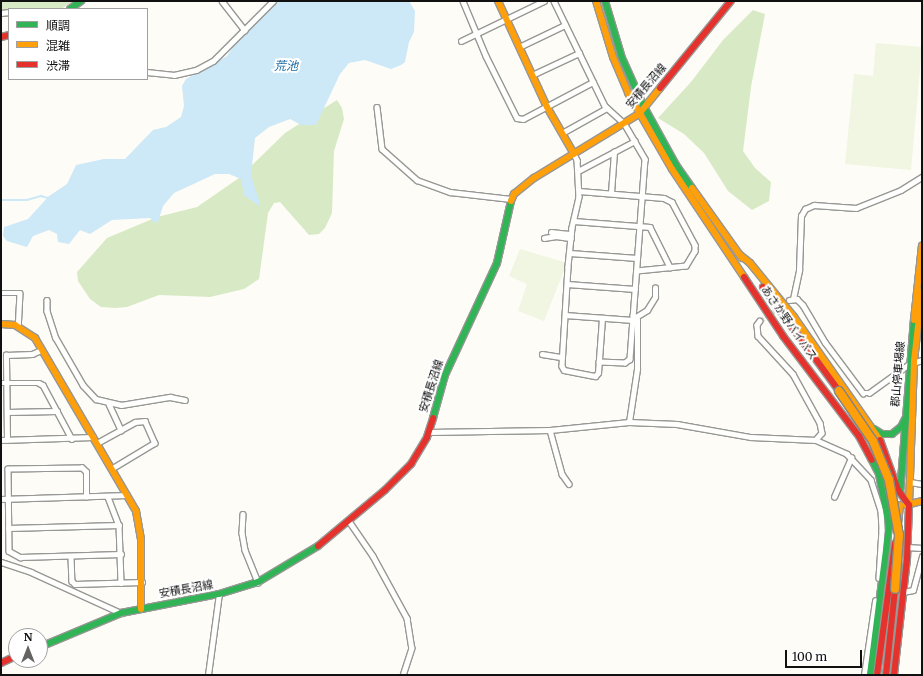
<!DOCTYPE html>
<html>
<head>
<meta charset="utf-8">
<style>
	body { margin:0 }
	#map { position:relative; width:923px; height:676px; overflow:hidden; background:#fdfcf7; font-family:Merriweather,"Noto Sans JP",serif }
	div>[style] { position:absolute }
	.forest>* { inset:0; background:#d8eac5 }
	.pitch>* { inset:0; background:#f0f6e1 }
	.water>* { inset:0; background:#cde8f7 }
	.stream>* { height:1.5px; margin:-0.75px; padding:0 0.75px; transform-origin:0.75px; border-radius:0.75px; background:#cde8f7 }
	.street-tunnel>* { height:4.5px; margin-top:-2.25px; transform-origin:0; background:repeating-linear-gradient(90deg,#dad9d4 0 4.5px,transparent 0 6.5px) }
	.roads { filter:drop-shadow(1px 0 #979795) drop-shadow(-1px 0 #979795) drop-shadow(0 1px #979795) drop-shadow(0 -1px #979795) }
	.street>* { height:4.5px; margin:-2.25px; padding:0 2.25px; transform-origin:2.25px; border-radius:2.25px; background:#fffffe }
	.fast>* { height:6px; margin:-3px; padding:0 3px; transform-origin:3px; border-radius:3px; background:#30b455 }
	.slow>* { height:6px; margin:-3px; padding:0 3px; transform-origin:3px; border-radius:3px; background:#ff9f0a }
	.jam>* { height:6px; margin:-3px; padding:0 3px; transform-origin:3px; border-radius:3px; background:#e5322d }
	.bridges { filter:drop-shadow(1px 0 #858482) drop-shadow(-1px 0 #858482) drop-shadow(0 1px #858482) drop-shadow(0 -1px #858482) }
	.slow-bridge>* { height:8px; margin:-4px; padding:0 4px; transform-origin:4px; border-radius:4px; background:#ff9f0a }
	span { translate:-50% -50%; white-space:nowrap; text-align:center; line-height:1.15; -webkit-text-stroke:4px #fff; paint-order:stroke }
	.street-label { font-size:11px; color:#111 }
	.water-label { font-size:12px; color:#1768a6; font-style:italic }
	.frame { position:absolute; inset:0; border:2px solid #111; pointer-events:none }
	.legend { position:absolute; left:8px; top:8px; width:140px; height:72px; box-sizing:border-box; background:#fff; border:1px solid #a0a0a0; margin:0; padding:5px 7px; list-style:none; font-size:12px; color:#111 }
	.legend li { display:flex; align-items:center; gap:8px; height:20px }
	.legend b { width:20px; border:1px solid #a0a0a0 }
	.north { position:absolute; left:8px; top:628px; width:40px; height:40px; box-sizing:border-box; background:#fff; border:1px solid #a0a0a0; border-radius:50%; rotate:0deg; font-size:11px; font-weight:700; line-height:16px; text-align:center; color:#111 }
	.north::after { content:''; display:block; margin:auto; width:14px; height:18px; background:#646362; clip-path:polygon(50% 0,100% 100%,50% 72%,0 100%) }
	.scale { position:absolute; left:785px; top:650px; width:77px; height:18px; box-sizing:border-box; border:2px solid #111; border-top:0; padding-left:5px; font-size:12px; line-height:14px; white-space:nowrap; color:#111; -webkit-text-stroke:3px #fff; paint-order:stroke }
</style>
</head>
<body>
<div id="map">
	<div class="forest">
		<i style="clip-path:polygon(1px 1px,74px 1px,61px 9px,9px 9px,9px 19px,1px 7px)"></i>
		<i style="clip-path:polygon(753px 10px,765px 14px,751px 87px,743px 151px,755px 168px,771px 182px,769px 201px,752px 210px,728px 191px,704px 153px,684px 134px,658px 118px,691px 82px,723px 40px)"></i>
		<i style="clip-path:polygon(337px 100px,342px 108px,344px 119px,334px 151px,332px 213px,325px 228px,319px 234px,309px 235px,280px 202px,274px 203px,268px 213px,259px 279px,244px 289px,210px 297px,159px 295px,127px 307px,115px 308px,101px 307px,90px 299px,78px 281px,77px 272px,107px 238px,157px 217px,197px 207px,239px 178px,285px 133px)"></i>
	</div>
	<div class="pitch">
		<i style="clip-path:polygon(876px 43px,922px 47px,911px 170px,845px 164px,854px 74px,873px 76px)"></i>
		<i style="clip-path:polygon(520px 249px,567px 263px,544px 321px,518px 311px,527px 284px,509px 276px)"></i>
	</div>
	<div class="water">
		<i style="clip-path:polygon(280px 1px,409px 1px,415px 11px,414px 32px,409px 42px,405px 62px,401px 65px,391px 69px,365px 60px,349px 63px,340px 74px,316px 125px,301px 125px,290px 119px,269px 127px,255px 138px,251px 175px,259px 200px,259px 206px,244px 195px,241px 179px,229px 174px,215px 174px,174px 193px,163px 206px,158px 222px,155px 223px,150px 218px,112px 220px,90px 234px,80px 230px,69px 244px,58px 242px,57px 234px,49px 230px,33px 236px,27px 247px,7px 241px,3px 236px,4px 227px,28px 219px,49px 196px,67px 184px,76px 165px,104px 159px,125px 159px,153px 130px,166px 127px,181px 117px,184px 106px,182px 86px,186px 79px,227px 56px,235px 44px,268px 9px)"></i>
	</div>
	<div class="stream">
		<i style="left:1px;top:200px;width:26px"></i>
		<i style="left:27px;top:200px;width:15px;rotate:-16deg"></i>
		<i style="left:41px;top:196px;width:7px;rotate:16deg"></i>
	</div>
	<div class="street-tunnel">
		<i style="left:760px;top:321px;width:24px;rotate:-36deg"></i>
	</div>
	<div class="roads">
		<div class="street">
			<i style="left:222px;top:1px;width:37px;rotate:52deg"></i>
			<i style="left:463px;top:1px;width:60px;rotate:67.3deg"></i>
			<i style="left:486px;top:56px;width:69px;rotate:63.4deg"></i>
			<i style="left:517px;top:118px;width:6px;rotate:9deg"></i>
			<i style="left:523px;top:119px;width:79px;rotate:-27.9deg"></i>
			<i style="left:554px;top:1px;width:117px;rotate:64.1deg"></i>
			<i style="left:605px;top:106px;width:25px;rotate:42deg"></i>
			<i style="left:624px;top:123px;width:42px;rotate:59.7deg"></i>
			<i style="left:645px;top:159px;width:201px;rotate:94.3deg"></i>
			<i style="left:630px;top:359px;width:6px;rotate:141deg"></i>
			<i style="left:625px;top:363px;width:26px;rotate:-178deg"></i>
			<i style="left:1px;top:13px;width:8px;rotate:-7deg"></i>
			<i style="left:461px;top:41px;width:92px;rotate:-25.7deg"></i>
			<i style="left:519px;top:47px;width:51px;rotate:-25.6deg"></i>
			<i style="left:147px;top:72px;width:27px;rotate:6deg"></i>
			<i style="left:174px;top:75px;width:23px;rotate:-13deg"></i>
			<i style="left:196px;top:70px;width:19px;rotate:-28deg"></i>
			<i style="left:213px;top:61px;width:85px;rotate:-45deg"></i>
			<i style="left:532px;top:75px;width:52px;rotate:-25.1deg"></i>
			<i style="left:377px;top:107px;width:42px;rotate:83.2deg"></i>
			<i style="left:382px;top:149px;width:47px;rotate:41.5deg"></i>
			<i style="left:417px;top:180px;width:35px;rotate:20deg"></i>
			<i style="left:450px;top:192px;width:61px;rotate:6.5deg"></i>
			<i style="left:562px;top:133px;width:51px;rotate:-29.1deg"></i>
			<i style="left:574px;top:154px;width:7px;rotate:63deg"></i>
			<i style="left:577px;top:160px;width:37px;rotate:87deg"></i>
			<i style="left:579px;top:197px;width:32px;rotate:103deg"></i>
			<i style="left:572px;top:228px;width:39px;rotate:96deg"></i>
			<i style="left:568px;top:267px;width:99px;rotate:93.5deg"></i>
			<i style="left:562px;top:366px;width:4px;rotate:63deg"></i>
			<i style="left:564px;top:370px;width:32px;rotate:11deg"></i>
			<i style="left:595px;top:376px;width:4px;rotate:-45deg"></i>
			<i style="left:598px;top:373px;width:55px;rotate:-85.8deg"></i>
			<i style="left:578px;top:171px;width:64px;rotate:-27.8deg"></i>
			<i style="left:579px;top:191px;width:85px;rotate:4.7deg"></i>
			<i style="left:664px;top:198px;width:9px;rotate:27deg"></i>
			<i style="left:672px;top:202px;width:49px;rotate:61.9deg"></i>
			<i style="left:695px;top:245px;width:6px;rotate:90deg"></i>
			<i style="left:695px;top:251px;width:17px;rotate:121deg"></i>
			<i style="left:686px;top:266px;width:49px;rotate:174.2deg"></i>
			<i style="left:611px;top:193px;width:41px;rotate:-85.8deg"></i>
			<i style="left:574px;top:221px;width:76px;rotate:4.5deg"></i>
			<i style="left:650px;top:227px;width:45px;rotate:63.4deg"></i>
			<i style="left:551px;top:232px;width:20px;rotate:6deg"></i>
			<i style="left:544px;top:238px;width:12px;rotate:-9deg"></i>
			<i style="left:556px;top:236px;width:15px;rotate:8deg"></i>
			<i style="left:570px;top:253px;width:67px;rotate:4.3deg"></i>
			<i style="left:567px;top:284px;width:68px;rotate:4.2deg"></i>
			<i style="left:1px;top:293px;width:19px"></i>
			<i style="left:20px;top:293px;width:33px;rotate:93deg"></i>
			<i style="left:793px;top:299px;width:30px;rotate:-78deg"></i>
			<i style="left:799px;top:270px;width:54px;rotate:-87.9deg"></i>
			<i style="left:801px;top:216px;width:8px;rotate:-60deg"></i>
			<i style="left:805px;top:209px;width:10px;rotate:-24deg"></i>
			<i style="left:814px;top:205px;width:42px;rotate:4.1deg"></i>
			<i style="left:856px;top:208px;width:48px;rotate:-21.8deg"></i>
			<i style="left:901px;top:190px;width:25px;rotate:-32deg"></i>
			<i style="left:47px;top:300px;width:11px;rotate:90deg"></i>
			<i style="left:47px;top:311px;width:28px;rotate:72deg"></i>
			<i style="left:56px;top:338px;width:54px;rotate:60.1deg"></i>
			<i style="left:83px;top:385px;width:19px;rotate:47deg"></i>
			<i style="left:96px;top:399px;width:26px;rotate:13deg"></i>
			<i style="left:121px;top:405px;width:50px;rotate:-9.3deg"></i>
			<i style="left:170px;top:397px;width:15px;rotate:11deg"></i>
			<i style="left:789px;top:300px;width:8px;rotate:-7deg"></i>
			<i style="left:797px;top:299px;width:8px;rotate:45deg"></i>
			<i style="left:803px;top:305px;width:43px;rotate:59.3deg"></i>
			<i style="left:825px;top:342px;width:64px;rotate:53.3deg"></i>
			<i style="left:863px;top:393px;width:6px"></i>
			<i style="left:869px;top:393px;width:49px;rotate:-35.9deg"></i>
			<i style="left:909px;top:364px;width:14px;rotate:-17deg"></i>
			<i style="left:565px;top:315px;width:68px;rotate:4.2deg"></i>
			<i style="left:636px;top:317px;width:13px;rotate:-32deg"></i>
			<i style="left:647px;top:310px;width:15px;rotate:-58deg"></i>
			<i style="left:655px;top:297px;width:9px;rotate:-90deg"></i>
			<i style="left:760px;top:321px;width:5px;rotate:127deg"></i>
			<i style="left:757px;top:325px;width:11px;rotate:85deg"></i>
			<i style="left:758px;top:336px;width:52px;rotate:47.4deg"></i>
			<i style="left:793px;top:374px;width:56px;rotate:61.1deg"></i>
			<i style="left:820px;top:423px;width:10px;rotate:79deg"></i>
			<i style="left:822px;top:433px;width:9px;rotate:131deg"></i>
			<i style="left:542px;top:354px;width:20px;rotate:9deg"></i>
			<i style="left:1px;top:383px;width:38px"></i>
			<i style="left:39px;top:383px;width:4px;rotate:27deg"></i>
			<i style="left:43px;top:385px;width:61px;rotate:61.8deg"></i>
			<i style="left:109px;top:404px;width:29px;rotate:65deg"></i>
			<i style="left:7px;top:412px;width:50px;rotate:-1.1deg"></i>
			<i style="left:629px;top:422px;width:54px;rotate:-81.4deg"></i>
			<i style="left:637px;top:369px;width:49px;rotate:-90deg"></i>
			<i style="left:637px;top:320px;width:6px;rotate:-135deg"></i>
			<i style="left:550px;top:430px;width:46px;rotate:74.7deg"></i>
			<i style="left:562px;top:474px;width:12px;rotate:55deg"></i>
			<i style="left:429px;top:432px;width:121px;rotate:-0.9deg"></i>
			<i style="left:550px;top:430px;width:79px;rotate:-5.8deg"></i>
			<i style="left:629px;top:422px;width:48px;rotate:2.4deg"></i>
			<i style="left:677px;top:424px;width:75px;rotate:10deg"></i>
			<i style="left:751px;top:437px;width:65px;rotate:2.6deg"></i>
			<i style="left:816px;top:440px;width:34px;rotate:24deg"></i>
			<i style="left:847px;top:454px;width:35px;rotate:47deg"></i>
			<i style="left:871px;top:480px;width:32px;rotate:72deg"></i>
			<i style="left:881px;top:510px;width:20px;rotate:87deg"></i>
			<i style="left:882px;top:530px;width:48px;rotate:93.6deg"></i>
			<i style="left:1px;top:440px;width:92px;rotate:-1.9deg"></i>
			<i style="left:7px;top:440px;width:85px;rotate:-90.7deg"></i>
			<i style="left:6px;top:355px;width:26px;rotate:-2deg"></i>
			<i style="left:32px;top:354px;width:10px;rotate:-24deg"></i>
			<i style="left:97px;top:443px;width:43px;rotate:-28.9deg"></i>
			<i style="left:135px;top:422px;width:10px;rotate:-6deg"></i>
			<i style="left:145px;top:421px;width:24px;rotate:66deg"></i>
			<i style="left:155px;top:443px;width:50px;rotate:148.8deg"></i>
			<i style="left:910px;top:482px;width:12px;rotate:9deg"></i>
			<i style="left:86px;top:497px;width:25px;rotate:-90deg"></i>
			<i style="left:86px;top:472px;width:6px;rotate:-135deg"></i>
			<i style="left:82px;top:468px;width:74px;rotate:179.2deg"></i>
			<i style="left:8px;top:469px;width:82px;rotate:89.3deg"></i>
			<i style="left:9px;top:551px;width:13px;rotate:29deg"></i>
			<i style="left:20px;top:557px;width:101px;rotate:-1.7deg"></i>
			<i style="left:108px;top:497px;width:30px;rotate:69deg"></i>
			<i style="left:119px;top:525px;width:58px;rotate:88deg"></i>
			<i style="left:834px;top:497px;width:43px;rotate:-66.4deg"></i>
			<i style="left:1px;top:499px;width:126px;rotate:-1.8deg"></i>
			<i style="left:243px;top:514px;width:19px;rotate:93deg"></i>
			<i style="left:242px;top:533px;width:17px;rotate:80deg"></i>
			<i style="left:245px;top:550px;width:35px;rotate:68deg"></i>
			<i style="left:349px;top:521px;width:42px;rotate:55.6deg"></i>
			<i style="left:373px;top:556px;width:71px;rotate:61.3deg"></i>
			<i style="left:407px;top:618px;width:30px;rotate:81deg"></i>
			<i style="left:412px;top:648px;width:28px;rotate:108deg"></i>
			<i style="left:8px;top:528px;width:111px;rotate:-1.5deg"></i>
			<i style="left:907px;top:547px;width:15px;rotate:4deg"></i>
			<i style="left:71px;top:556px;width:25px;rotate:88deg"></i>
			<i style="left:72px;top:581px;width:4px;rotate:45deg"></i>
			<i style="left:75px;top:584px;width:67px;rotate:-1.7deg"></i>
			<i style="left:1px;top:562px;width:32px;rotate:18deg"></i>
			<i style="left:31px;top:572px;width:99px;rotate:24.5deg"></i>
			<i style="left:903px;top:592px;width:10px;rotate:-11deg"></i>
			<i style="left:913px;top:590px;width:35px;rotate:-75deg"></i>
			<i style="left:208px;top:675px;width:82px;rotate:-82.3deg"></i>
			<i style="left:864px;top:675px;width:75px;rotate:-81.5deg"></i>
		</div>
		<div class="fast">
			<i style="left:605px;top:1px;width:59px;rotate:73.4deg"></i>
			<i style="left:622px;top:58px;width:54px;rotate:65.8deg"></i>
			<i style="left:644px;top:107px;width:66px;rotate:61.1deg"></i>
			<i style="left:676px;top:165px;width:28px;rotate:55deg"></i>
			<i style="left:70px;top:9px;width:14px;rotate:-36deg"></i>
			<i style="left:433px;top:418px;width:45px;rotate:-74.4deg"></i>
			<i style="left:445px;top:375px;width:123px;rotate:-65.1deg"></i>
			<i style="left:497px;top:263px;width:64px;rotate:-77.3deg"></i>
			<i style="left:874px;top:429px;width:9px;rotate:32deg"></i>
			<i style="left:882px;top:434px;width:10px"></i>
			<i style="left:892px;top:434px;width:11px;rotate:-38deg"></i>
			<i style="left:901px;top:427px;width:9px;rotate:-63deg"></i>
			<i style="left:900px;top:493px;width:174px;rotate:-85.4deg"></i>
			<i style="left:40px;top:647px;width:88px;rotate:-22.8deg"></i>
			<i style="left:121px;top:613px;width:100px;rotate:-11deg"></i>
			<i style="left:219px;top:594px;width:41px;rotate:-17.1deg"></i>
			<i style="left:258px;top:582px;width:70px;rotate:-31deg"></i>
			<i style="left:870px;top:675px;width:150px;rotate:-82.7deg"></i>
			<i style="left:889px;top:526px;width:53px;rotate:-100.9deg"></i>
			<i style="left:879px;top:474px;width:16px;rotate:-117deg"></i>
		</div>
		<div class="slow">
			<i style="left:498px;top:1px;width:117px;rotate:65.2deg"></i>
			<i style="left:547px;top:107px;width:54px;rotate:60.1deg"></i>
			<i style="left:596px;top:1px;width:59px;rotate:73.1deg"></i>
			<i style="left:613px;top:57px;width:39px;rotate:67deg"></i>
			<i style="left:628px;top:93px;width:88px;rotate:59.9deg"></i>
			<i style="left:672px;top:169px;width:130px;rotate:56.3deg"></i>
			<i style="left:692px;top:188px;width:86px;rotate:54.5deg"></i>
			<i style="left:511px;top:201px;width:8px;rotate:-67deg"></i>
			<i style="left:514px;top:194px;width:26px;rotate:-39deg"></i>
			<i style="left:534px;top:178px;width:123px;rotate:-31.4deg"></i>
			<i style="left:639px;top:114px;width:33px;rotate:-51deg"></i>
			<i style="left:739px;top:254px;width:14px;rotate:39deg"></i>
			<i style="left:750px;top:263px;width:70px;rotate:50.8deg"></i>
			<i style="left:794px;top:317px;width:150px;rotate:55deg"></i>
			<i style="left:914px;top:320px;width:75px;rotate:-83.9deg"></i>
			<i style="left:1px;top:324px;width:14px;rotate:4deg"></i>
			<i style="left:15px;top:325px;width:24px;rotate:33deg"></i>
			<i style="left:35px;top:338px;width:200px;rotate:59.7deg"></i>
			<i style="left:136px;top:511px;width:29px;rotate:80deg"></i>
			<i style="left:141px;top:540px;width:69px;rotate:90deg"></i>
			<i style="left:906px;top:505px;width:16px;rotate:-14deg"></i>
			<i style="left:909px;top:505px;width:144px;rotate:-88deg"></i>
			<i style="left:914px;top:361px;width:70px;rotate:-83.5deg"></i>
			<i style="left:898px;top:524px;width:19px;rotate:-84deg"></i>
		</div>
		<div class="jam">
			<i style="left:1px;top:37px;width:8px;rotate:-14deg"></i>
			<i style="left:660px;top:88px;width:112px;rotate:-50.8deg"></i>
			<i style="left:744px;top:277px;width:71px;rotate:56.5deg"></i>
			<i style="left:783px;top:336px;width:126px;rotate:52.8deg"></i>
			<i style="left:859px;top:436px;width:27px;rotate:62deg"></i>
			<i style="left:763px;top:287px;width:129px;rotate:53.8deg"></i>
			<i style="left:880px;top:440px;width:53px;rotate:70.2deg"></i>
			<i style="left:898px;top:490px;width:19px;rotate:54deg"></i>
			<i style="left:909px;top:505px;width:54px;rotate:92.1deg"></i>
			<i style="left:907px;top:559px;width:117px;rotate:96.4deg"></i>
			<i style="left:318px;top:546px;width:87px;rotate:-39.9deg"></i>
			<i style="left:385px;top:490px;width:37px;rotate:-45deg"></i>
			<i style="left:411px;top:464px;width:31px;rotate:-59deg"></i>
			<i style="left:427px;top:437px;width:20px;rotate:-72deg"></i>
			<i style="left:1px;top:663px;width:17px;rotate:-25deg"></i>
			<i style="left:877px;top:675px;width:133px;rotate:-82.2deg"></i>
			<i style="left:886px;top:675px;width:86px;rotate:-84deg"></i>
		</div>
	</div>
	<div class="bridges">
		<div class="slow-bridge">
			<i style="left:839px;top:391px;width:60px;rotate:55.8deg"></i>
			<i style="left:873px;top:441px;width:42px;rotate:67.7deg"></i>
			<i style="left:889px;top:480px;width:56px;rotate:79.7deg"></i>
			<i style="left:899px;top:535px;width:54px;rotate:94.2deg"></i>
		</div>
	</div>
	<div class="street-label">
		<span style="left:646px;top:86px;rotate:-49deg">安積長沼線</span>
		<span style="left:789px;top:323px;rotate:55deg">あさか野バイパス</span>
		<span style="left:898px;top:374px;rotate:-85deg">郡山停車場線</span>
		<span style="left:431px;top:386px;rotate:-72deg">安積長沼線</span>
		<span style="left:186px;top:589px;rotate:-10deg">安積長沼線</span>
	</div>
	<div class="water-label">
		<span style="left:286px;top:66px">荒池</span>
	</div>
	<div class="frame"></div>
	<ul class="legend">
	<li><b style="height:5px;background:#30b455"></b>順調</li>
	<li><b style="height:5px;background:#ff9f0a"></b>混雑</li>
	<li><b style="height:5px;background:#e5322d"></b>渋滞</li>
	</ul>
	<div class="north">N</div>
	<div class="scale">100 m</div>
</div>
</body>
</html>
